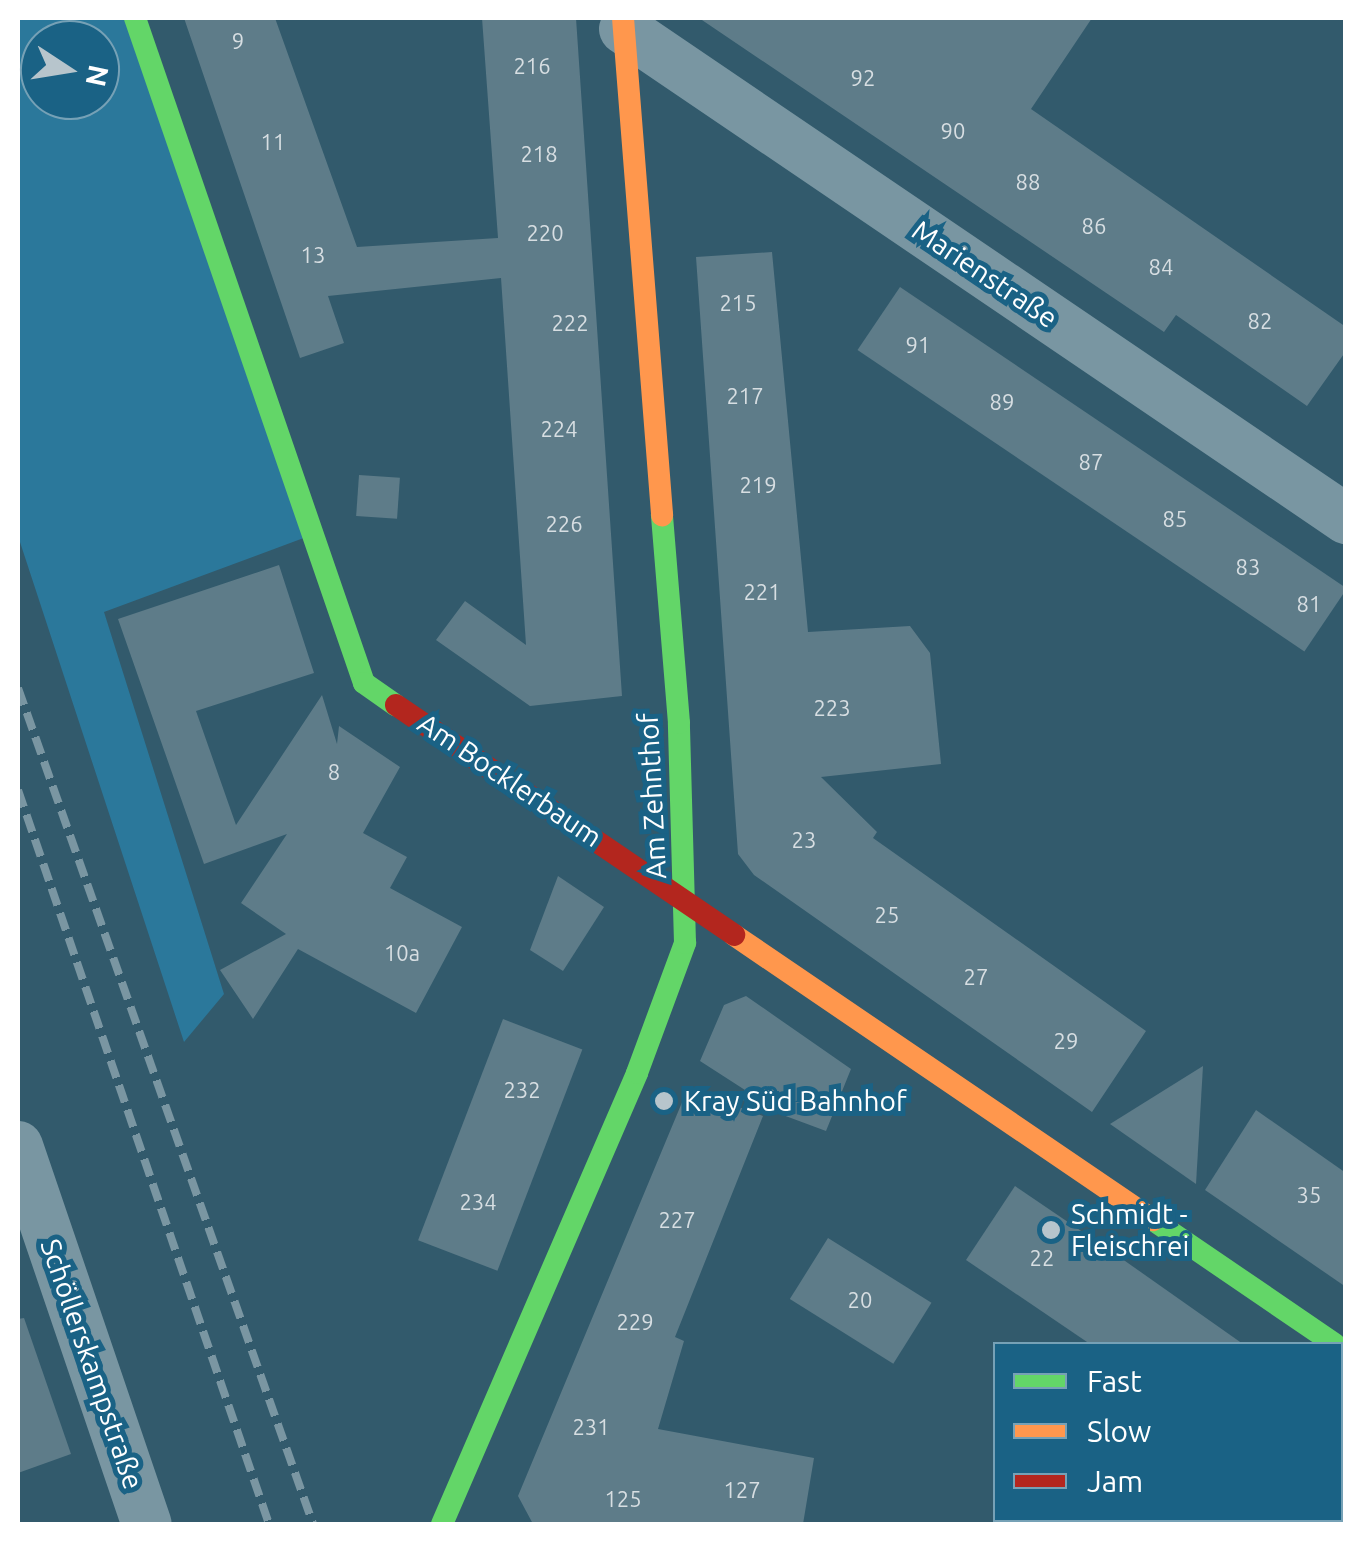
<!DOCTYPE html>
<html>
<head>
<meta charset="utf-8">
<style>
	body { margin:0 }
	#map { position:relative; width:1363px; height:1542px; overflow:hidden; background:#325a6c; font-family:Ubuntu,sans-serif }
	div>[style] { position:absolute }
	.green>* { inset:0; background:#2b789b }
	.building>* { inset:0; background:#5e7c89; transform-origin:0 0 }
	.street>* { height:50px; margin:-25px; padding:0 25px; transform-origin:25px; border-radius:25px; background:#7996a2 }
	.fast>* { height:22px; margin:-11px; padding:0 11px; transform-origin:11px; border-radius:11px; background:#63d668 }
	.slow>* { height:22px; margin:-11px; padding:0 11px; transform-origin:11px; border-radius:11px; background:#ff974d }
	.jam>* { height:22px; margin:-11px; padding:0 11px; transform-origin:11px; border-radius:11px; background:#b3261e }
	.rail>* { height:8px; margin-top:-4px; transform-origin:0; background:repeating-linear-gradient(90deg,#7a96a2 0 18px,transparent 0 26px) }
	.dots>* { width:28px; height:28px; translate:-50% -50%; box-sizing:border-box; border:5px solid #1a6285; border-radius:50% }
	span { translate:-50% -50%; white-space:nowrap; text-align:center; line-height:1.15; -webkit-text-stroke:10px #1a6285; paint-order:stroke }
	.number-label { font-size:22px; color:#d7dee2 }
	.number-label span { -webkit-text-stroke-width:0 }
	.street-label { font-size:28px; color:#fff }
	.poi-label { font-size:28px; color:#fff }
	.left { translate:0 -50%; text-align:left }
	.frame { position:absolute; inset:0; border:20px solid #fff; pointer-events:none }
	.legend { position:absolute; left:993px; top:1342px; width:350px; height:180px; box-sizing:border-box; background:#1a6285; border:2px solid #76a1b6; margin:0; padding:12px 18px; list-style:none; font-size:30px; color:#fff }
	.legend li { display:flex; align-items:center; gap:20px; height:50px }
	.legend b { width:50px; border:2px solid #76a1b6 }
	.north { position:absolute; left:20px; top:20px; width:100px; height:100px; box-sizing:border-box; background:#1a6285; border:2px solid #76a1b6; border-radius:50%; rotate:102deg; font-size:28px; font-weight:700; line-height:40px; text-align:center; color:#fff }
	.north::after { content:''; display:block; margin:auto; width:35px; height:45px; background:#b7c5cc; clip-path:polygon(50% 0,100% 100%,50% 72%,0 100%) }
</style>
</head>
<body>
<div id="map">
	<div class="green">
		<i style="clip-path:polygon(evenodd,18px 18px,132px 18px,309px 536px,104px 612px,224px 994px,184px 1042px,18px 536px,18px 18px,40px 40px,100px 40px,100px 100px,40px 100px,40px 40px)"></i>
	</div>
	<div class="building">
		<i style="clip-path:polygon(184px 18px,275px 18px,357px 247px,498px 238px,482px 18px,576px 18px,622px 696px,530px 706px,436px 640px,465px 601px,526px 645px,501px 278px,328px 296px,344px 343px,300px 358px)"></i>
		<i style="clip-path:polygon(699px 18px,1092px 18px,1031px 109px,1346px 327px,1346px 351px,1307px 406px,1176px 315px,1164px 332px)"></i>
		<i style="clip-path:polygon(772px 252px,808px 632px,910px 626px,930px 653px,941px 764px,821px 777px,877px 832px,873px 838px,1146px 1031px,1092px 1112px,754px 875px,738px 854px,696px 257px)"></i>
		<i style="left:900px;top:287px;width:539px;height:76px;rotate:34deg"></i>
		<i style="left:359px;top:475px;width:41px;height:41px;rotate:4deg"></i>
		<i style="clip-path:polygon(279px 565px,314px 673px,196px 711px,236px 825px,322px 695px,337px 744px,339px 726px,400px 767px,363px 833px,407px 857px,390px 888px,462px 927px,416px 1013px,298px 949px,253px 1019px,220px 970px,286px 934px,241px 903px,287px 834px,204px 864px,118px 619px)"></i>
		<i style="clip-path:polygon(558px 876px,604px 907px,563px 971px,530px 950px)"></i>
		<i style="clip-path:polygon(746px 996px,851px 1069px,826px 1131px,740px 1099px,745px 1090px,700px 1061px,724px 1005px)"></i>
		<i style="left:503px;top:1019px;width:85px;height:237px;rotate:21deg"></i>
		<i style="clip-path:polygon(1203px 1066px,1196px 1184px,1110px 1124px)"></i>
		<i style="clip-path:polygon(688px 1088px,763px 1116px,675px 1337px,684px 1341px,658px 1429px,814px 1458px,803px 1524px,533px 1524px,518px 1496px)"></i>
		<i style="clip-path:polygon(1256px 1110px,1346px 1173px,1346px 1287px,1205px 1190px)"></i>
		<i style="clip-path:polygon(1015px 1186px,1118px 1256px,1243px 1344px,1090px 1344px,966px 1260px)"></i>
		<i style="left:828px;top:1238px;width:122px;height:72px;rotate:32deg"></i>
		<i style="clip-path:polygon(24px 1318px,71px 1454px,18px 1473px,18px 1319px)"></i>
	</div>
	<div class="street">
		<i style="left:624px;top:29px;width:873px;rotate:34.16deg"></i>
		<i style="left:18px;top:1146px;width:399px;rotate:71.2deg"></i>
	</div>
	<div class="fast">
		<i style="left:135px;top:18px;width:703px;rotate:71deg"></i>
		<i style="left:364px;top:683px;width:39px;rotate:35deg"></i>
		<i style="left:1153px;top:1220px;width:220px;rotate:34.3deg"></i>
		<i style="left:442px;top:1524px;width:491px;rotate:-66.6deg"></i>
		<i style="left:637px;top:1073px;width:139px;rotate:-69.7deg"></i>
		<i style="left:685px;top:943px;width:220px;rotate:-91.6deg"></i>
		<i style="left:679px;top:723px;width:209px;rotate:-94.7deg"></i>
	</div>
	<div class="slow">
		<i style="left:623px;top:18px;width:499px;rotate:85.5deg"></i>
		<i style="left:734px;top:935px;width:507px;rotate:34.22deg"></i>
	</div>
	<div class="jam">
		<i style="left:396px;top:705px;width:409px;rotate:34.2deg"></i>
	</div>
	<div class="rail">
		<i style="left:18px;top:688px;width:887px;rotate:70.56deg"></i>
		<i style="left:18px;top:790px;width:776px;rotate:71.12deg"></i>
	</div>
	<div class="dots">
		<i style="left:664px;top:1101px;background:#b7c5cc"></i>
		<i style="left:1051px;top:1230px;background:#b7c5cc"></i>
	</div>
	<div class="number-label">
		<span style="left:238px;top:41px">9</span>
		<span style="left:532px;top:66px">216</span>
		<span style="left:863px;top:78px">92</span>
		<span style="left:953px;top:131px">90</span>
		<span style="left:273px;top:142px">11</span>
		<span style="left:539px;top:154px">218</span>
		<span style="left:1028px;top:182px">88</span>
		<span style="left:1094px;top:226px">86</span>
		<span style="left:545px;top:233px">220</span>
		<span style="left:313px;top:255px">13</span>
		<span style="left:1161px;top:267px">84</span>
		<span style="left:738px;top:303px">215</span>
		<span style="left:1260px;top:321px">82</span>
		<span style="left:570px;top:323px">222</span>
		<span style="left:918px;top:345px">91</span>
		<span style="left:745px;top:396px">217</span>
		<span style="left:1002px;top:402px">89</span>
		<span style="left:559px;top:429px">224</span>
		<span style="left:1091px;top:462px">87</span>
		<span style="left:758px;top:485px">219</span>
		<span style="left:1175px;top:519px">85</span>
		<span style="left:564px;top:524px">226</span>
		<span style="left:1248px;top:567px">83</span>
		<span style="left:762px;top:592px">221</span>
		<span style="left:1309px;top:604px">81</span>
		<span style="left:832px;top:708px">223</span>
		<span style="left:334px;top:772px">8</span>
		<span style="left:804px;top:840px">23</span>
		<span style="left:887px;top:915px">25</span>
		<span style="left:402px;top:953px">10a</span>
		<span style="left:976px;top:977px">27</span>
		<span style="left:1066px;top:1041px">29</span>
		<span style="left:522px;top:1090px">232</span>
		<span style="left:1309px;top:1195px">35</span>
		<span style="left:478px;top:1202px">234</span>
		<span style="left:677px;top:1220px">227</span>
		<span style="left:1042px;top:1258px">22</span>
		<span style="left:860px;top:1300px">20</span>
		<span style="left:635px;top:1322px">229</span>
		<span style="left:591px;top:1427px">231</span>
		<span style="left:742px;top:1490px">127</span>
		<span style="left:623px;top:1499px">125</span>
	</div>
	<div class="street-label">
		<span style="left:985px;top:274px;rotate:34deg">Marienstraße</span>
		<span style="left:510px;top:780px;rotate:34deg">Am Bocklerbaum</span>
		<span style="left:652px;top:796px;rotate:-93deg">Am Zehnthof</span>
		<span style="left:92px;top:1364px;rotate:71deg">Schöllerskampstraße</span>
	</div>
	<div class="poi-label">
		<span class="left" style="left:684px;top:1101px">Kray Süd Bahnhof</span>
		<span class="left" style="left:1071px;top:1230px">Schmidt -<br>Fleischrei</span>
	</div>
	<div class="frame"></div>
	<ul class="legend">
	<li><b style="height:12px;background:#63d668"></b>Fast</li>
	<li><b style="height:12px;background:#ff974d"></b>Slow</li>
	<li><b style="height:12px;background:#b3261e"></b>Jam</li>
	</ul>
	<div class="north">N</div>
</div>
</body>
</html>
